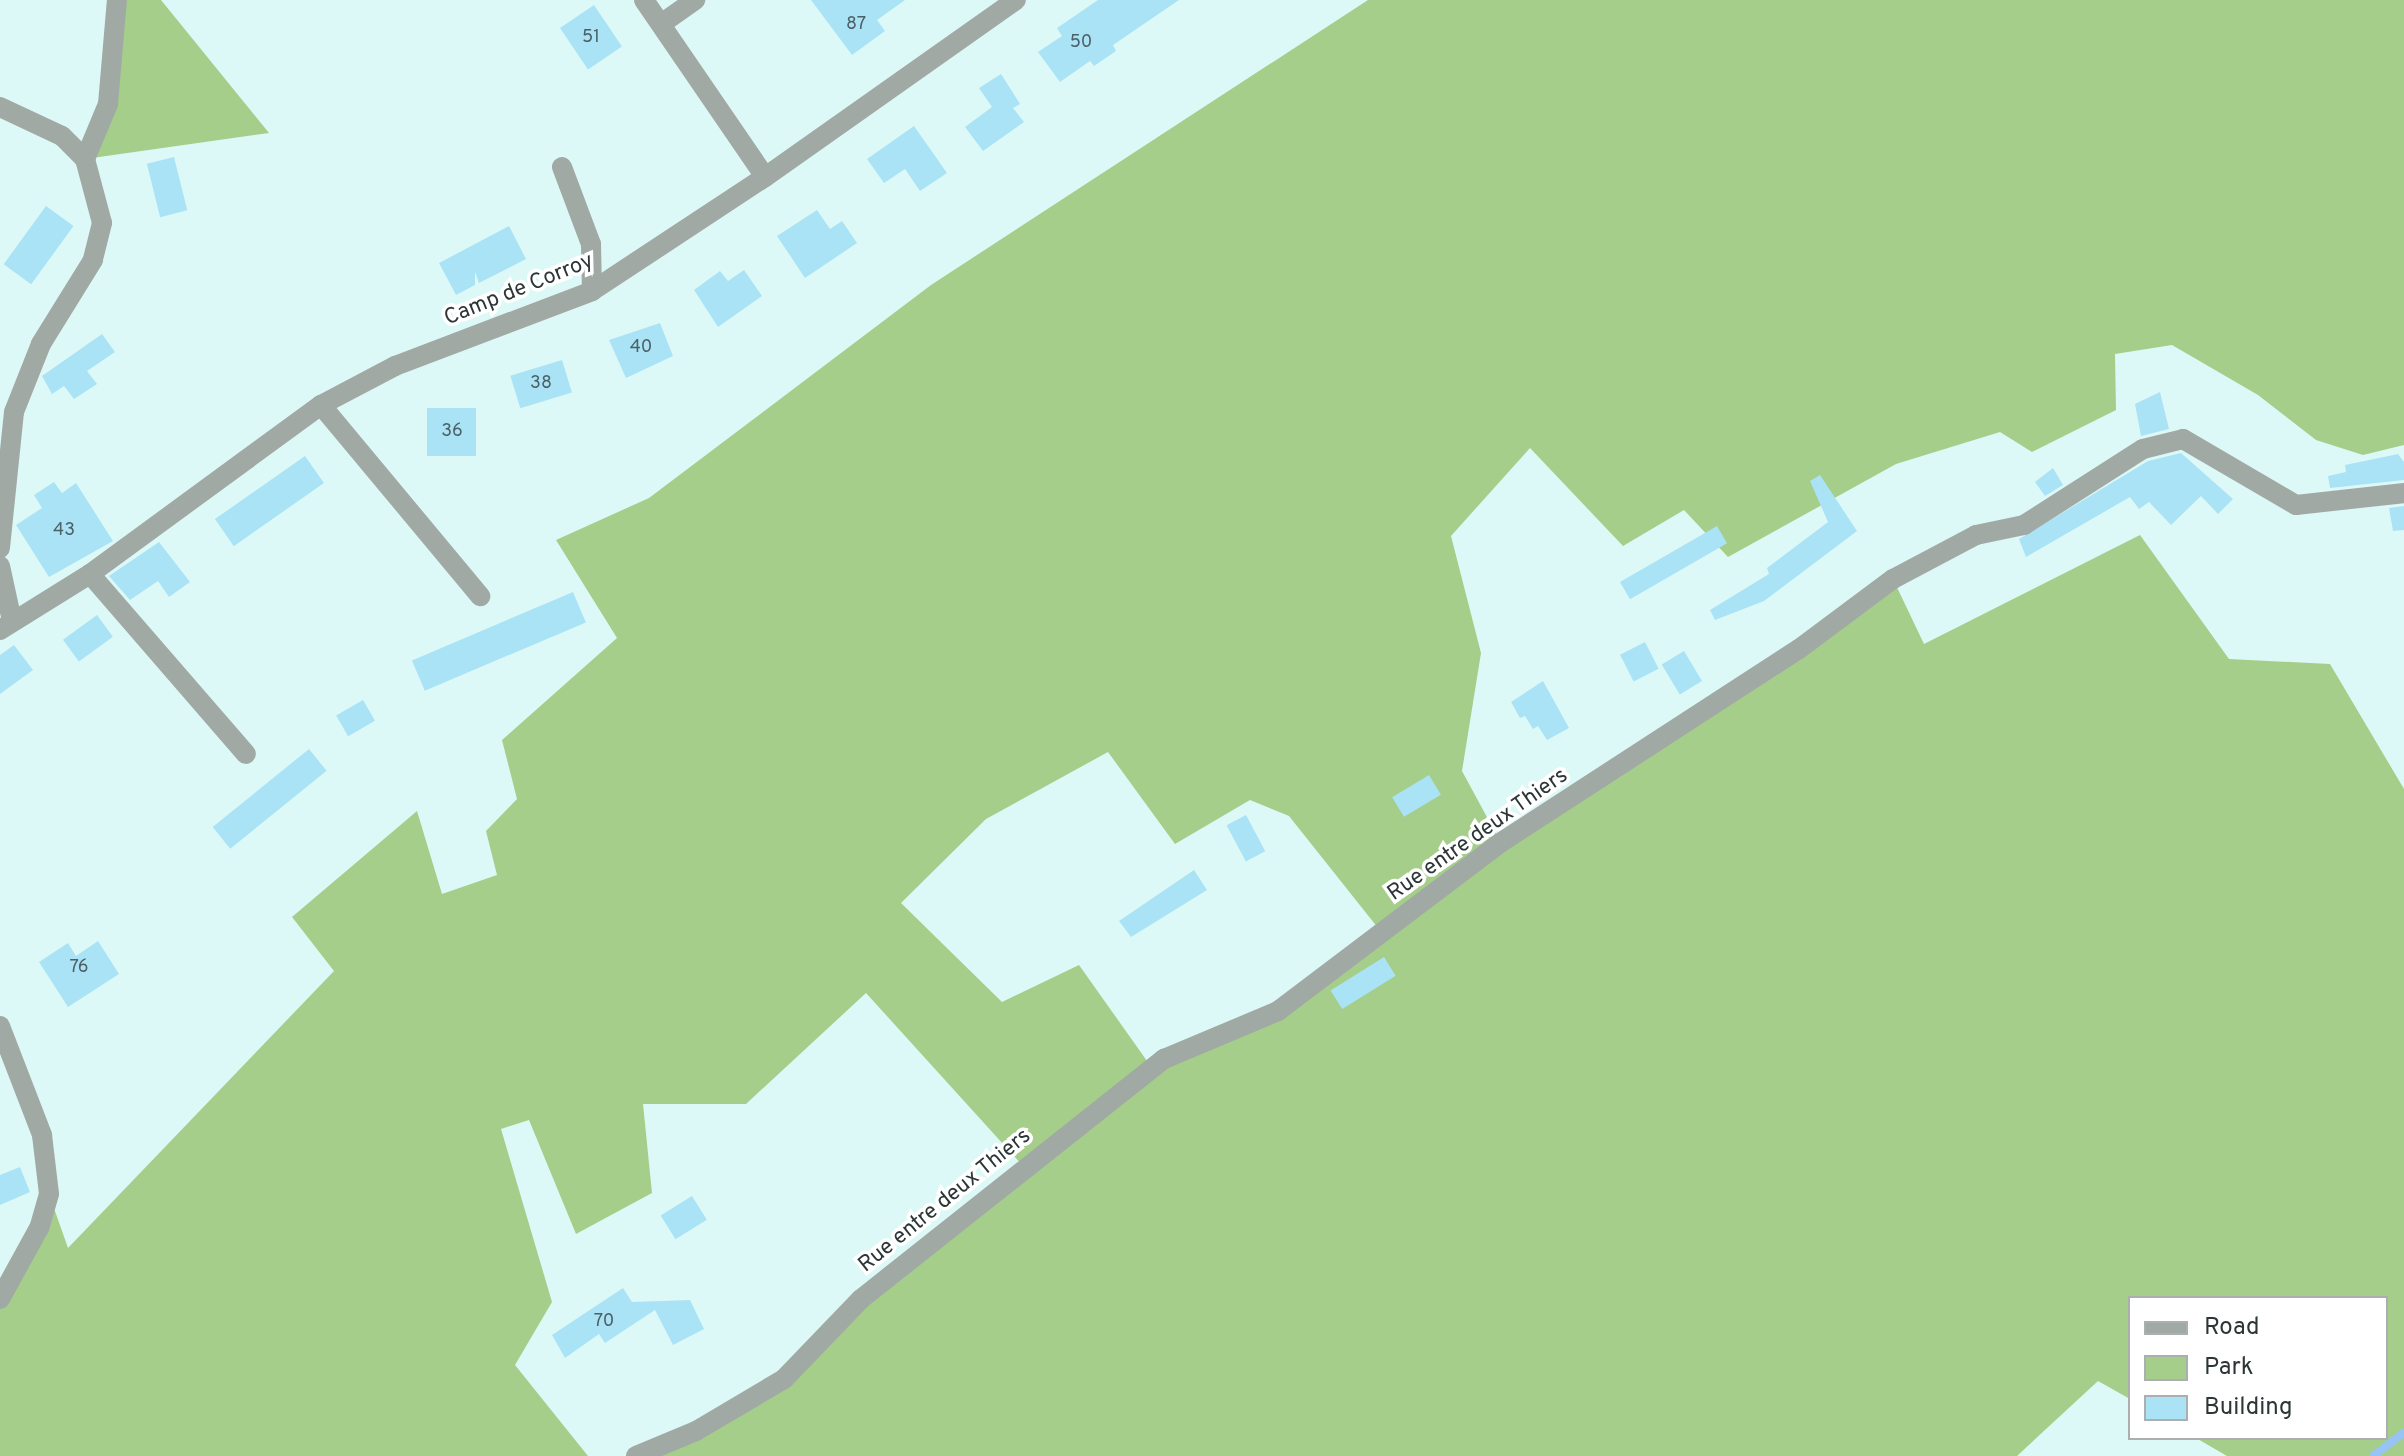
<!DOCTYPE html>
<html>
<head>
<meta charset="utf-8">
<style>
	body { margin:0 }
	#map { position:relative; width:2404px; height:1456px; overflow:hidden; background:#ddf9f7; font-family:Overpass,sans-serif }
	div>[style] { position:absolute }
	.green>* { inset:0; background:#a5ce8a }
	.stream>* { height:8px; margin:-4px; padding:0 4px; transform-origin:4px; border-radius:4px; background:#96c5f5 }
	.building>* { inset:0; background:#aae3f6; transform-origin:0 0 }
	.minor>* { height:20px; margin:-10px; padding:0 10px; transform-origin:10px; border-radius:10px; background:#a0a9a4 }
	span { translate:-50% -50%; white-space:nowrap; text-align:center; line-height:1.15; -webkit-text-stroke:7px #fff; paint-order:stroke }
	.number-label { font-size:18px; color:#4c6166 }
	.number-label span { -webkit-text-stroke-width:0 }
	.street-label { font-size:22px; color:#2c3636 }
	.legend { position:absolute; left:2128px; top:1296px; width:260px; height:144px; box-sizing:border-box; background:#fff; border:2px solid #abafaf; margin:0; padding:10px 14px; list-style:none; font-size:24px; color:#2c3636 }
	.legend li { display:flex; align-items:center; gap:16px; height:40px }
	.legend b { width:40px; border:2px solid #abafaf }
</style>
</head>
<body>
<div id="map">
	<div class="green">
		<i style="clip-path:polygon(117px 0,161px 0,269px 133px,85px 159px,100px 131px)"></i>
		<i style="clip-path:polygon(evenodd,1368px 0,2404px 0,2404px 445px,2363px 455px,2316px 440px,2258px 395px,2172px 345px,2115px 354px,2116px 410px,2032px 452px,2000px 432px,1896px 464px,1728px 557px,1684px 510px,1623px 546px,1530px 448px,1451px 536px,1481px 653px,1462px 771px,1501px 843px,1893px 579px,1924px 644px,2140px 535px,2229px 659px,2330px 664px,2404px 789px,2404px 1456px,2227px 1456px,2196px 1438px,2386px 1438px,2386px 1298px,2130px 1298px,2130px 1399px,2098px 1381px,2017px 1456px,636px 1456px,784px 1379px,1024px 1167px,866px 993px,746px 1104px,643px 1104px,652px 1193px,576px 1234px,529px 1120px,501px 1129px,552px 1302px,515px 1365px,588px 1456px,0 1456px,0 1299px,49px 1194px,68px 1248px,334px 971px,292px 917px,417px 811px,442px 894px,497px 875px,486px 831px,517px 799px,502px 740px,617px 638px,556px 540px,649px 498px,931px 285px,1368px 0,1108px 752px,1175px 844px,1250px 800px,1289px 816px,1382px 933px,1278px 1011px,1152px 1068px,1079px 965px,1002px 1002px,901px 903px,986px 819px,1108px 752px)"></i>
	</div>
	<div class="stream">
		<i style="left:2373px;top:1456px;width:39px;rotate:-37deg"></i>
	</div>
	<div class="building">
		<i style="clip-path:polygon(811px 0,905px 0,877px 20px,885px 31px,852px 55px)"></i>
		<i style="clip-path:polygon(1098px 0,1179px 0,1113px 45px,1116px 51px,1094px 66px,1090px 61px,1060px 82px,1038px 52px,1062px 36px,1057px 28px)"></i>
		<i style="left:594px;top:5px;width:50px;height:41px;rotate:56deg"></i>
		<i style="clip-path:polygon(1001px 74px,1020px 104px,1013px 108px,1024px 122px,983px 151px,965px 127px,992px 107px,979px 88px)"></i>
		<i style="clip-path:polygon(914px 126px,947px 173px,920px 191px,905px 169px,884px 183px,867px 159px)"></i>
		<i style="left:174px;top:157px;width:55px;height:28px;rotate:76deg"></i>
		<i style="left:46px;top:206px;width:34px;height:72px;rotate:36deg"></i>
		<i style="clip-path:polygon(817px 210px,830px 229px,842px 221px,857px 243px,805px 278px,777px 236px)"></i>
		<i style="clip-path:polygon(509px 226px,526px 259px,479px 283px,475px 272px,475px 285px,456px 295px,439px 263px)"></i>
		<i style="clip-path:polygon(744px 270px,762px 296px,718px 327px,694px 290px,720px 271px,728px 281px)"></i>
		<i style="clip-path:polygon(660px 323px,673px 356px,626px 378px,609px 340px)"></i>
		<i style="clip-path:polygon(102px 334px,115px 352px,87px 371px,97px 384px,74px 399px,64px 386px,52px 394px,42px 376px)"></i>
		<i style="left:562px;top:360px;width:34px;height:54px;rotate:73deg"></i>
		<i style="clip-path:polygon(2160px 392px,2169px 429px,2141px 436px,2135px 404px)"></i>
		<i style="left:427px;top:408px;width:49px;height:48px"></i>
		<i style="clip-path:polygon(2181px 453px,2233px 499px,2218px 514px,2201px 496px,2171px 525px,2149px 502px,2139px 509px,2130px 497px,2026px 557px,2019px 539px,2148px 461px)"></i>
		<i style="clip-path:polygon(2398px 454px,2404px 462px,2404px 480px,2330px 488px,2328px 476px,2346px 472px,2345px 465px)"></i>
		<i style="left:305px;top:456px;width:33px;height:110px;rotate:55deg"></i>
		<i style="clip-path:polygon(2053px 468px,2063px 485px,2045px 496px,2035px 482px)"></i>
		<i style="clip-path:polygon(1820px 475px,1857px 531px,1764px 601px,1715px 620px,1710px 610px,1769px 574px,1767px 568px,1828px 522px,1810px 481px)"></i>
		<i style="clip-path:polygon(54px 482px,62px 493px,76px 483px,113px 541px,49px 577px,16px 525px,42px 508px,34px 495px)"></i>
		<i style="clip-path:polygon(2404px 506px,2404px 530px,2393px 531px,2389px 508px)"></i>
		<i style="left:1717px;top:526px;width:20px;height:112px;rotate:60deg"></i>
		<i style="clip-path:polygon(159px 542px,190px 582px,169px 597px,158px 581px,130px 600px,109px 576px)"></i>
		<i style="left:573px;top:592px;width:33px;height:175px;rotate:67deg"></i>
		<i style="left:97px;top:615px;width:27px;height:42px;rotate:54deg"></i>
		<i style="left:1645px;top:642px;width:30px;height:28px;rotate:63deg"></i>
		<i style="clip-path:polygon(14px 645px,33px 670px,0 694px,0 655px)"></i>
		<i style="left:1684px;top:651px;width:35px;height:26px;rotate:59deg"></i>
		<i style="clip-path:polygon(1543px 681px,1569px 728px,1547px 740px,1538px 726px,1533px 729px,1525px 716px,1520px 718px,1511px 702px)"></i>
		<i style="left:363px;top:700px;width:24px;height:31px;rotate:60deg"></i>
		<i style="left:309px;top:749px;width:28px;height:124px;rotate:51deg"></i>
		<i style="left:1429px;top:775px;width:23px;height:43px;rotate:59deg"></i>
		<i style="left:1246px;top:815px;width:41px;height:22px;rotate:62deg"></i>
		<i style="clip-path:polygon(1194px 870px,1207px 890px,1131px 937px,1119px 921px)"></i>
		<i style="clip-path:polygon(98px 941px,119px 974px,68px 1007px,39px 962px,68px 943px,76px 956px)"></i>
		<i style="left:1384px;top:957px;width:22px;height:63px;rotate:58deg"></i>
		<i style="clip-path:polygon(20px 1167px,30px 1192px,0 1205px,0 1175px)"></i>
		<i style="left:692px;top:1196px;width:28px;height:37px;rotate:58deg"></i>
		<i style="clip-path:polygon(623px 1288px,632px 1302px,690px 1300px,704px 1329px,673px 1345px,655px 1310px,605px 1343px,599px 1334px,565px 1358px,552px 1335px)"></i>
	</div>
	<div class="minor">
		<i style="left:644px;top:0;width:214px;rotate:55.6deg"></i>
		<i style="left:661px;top:24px;width:42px;rotate:-35.2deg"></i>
		<i style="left:0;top:107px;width:68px;rotate:25.1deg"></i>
		<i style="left:62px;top:136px;width:33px;rotate:45deg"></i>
		<i style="left:85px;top:159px;width:66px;rotate:75.1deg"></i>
		<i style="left:102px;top:223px;width:38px;rotate:104deg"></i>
		<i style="left:93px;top:260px;width:99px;rotate:121.8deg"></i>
		<i style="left:41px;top:344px;width:73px;rotate:111.7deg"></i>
		<i style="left:14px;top:412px;width:137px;rotate:95.9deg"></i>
		<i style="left:85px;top:159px;width:60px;rotate:-67.3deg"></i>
		<i style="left:108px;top:104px;width:104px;rotate:-85.1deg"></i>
		<i style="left:562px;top:167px;width:82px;rotate:69.4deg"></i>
		<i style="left:591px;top:244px;width:47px;rotate:88.8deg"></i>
		<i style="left:321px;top:405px;width:249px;rotate:50.2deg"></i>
		<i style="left:0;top:566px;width:56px;rotate:77.7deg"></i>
		<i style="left:90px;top:574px;width:238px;rotate:49.1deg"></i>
		<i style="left:0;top:630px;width:106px;rotate:-31.9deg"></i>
		<i style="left:90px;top:574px;width:286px;rotate:-36.2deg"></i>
		<i style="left:321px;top:405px;width:84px;rotate:-27.8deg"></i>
		<i style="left:395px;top:366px;width:211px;rotate:-20.8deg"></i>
		<i style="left:592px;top:291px;width:207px;rotate:-33.4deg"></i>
		<i style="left:765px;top:177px;width:307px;rotate:-35.2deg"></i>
		<i style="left:0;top:1026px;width:117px;rotate:68.9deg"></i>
		<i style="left:42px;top:1135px;width:59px;rotate:83.2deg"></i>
		<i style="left:49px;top:1194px;width:35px;rotate:106deg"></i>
		<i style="left:39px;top:1228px;width:81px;rotate:118.8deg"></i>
		<i style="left:636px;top:1456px;width:65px;rotate:-22.6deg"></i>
		<i style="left:696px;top:1431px;width:102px;rotate:-30.6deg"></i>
		<i style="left:784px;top:1379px;width:111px;rotate:-46.1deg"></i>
		<i style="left:861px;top:1299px;width:387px;rotate:-38.4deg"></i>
		<i style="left:1164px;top:1059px;width:124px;rotate:-22.8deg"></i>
		<i style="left:1278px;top:1011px;width:278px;rotate:-37.1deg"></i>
		<i style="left:1500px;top:843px;width:356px;rotate:-33deg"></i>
		<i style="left:1799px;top:649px;width:117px;rotate:-36.7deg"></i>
		<i style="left:1893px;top:579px;width:94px;rotate:-27.9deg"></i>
		<i style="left:1976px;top:535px;width:49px;rotate:-11.8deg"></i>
		<i style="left:2024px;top:525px;width:141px;rotate:-32.6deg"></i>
		<i style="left:2143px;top:449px;width:41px;rotate:-14deg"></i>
		<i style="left:2183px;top:439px;width:131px;rotate:30.3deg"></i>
		<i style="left:2296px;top:505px;width:109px;rotate:-6.3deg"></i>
	</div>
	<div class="number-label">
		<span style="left:856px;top:25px">87</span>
		<span style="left:591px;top:38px">51</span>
		<span style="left:1081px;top:43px">50</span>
		<span style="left:641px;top:348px">40</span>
		<span style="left:541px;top:384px">38</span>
		<span style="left:452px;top:432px">36</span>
		<span style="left:64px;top:531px">43</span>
		<span style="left:79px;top:968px">76</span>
		<span style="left:604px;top:1322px">70</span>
	</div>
	<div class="street-label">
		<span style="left:519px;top:290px;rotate:-22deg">Camp de Corroy</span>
		<span style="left:1478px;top:835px;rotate:-35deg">Rue entre deux Thiers</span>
		<span style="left:945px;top:1201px;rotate:-39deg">Rue entre deux Thiers</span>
	</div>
	<ul class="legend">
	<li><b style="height:10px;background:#a0a9a4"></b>Road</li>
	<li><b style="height:22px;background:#a5ce8a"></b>Park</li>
	<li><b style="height:22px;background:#aae3f6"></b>Building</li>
	</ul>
</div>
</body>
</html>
